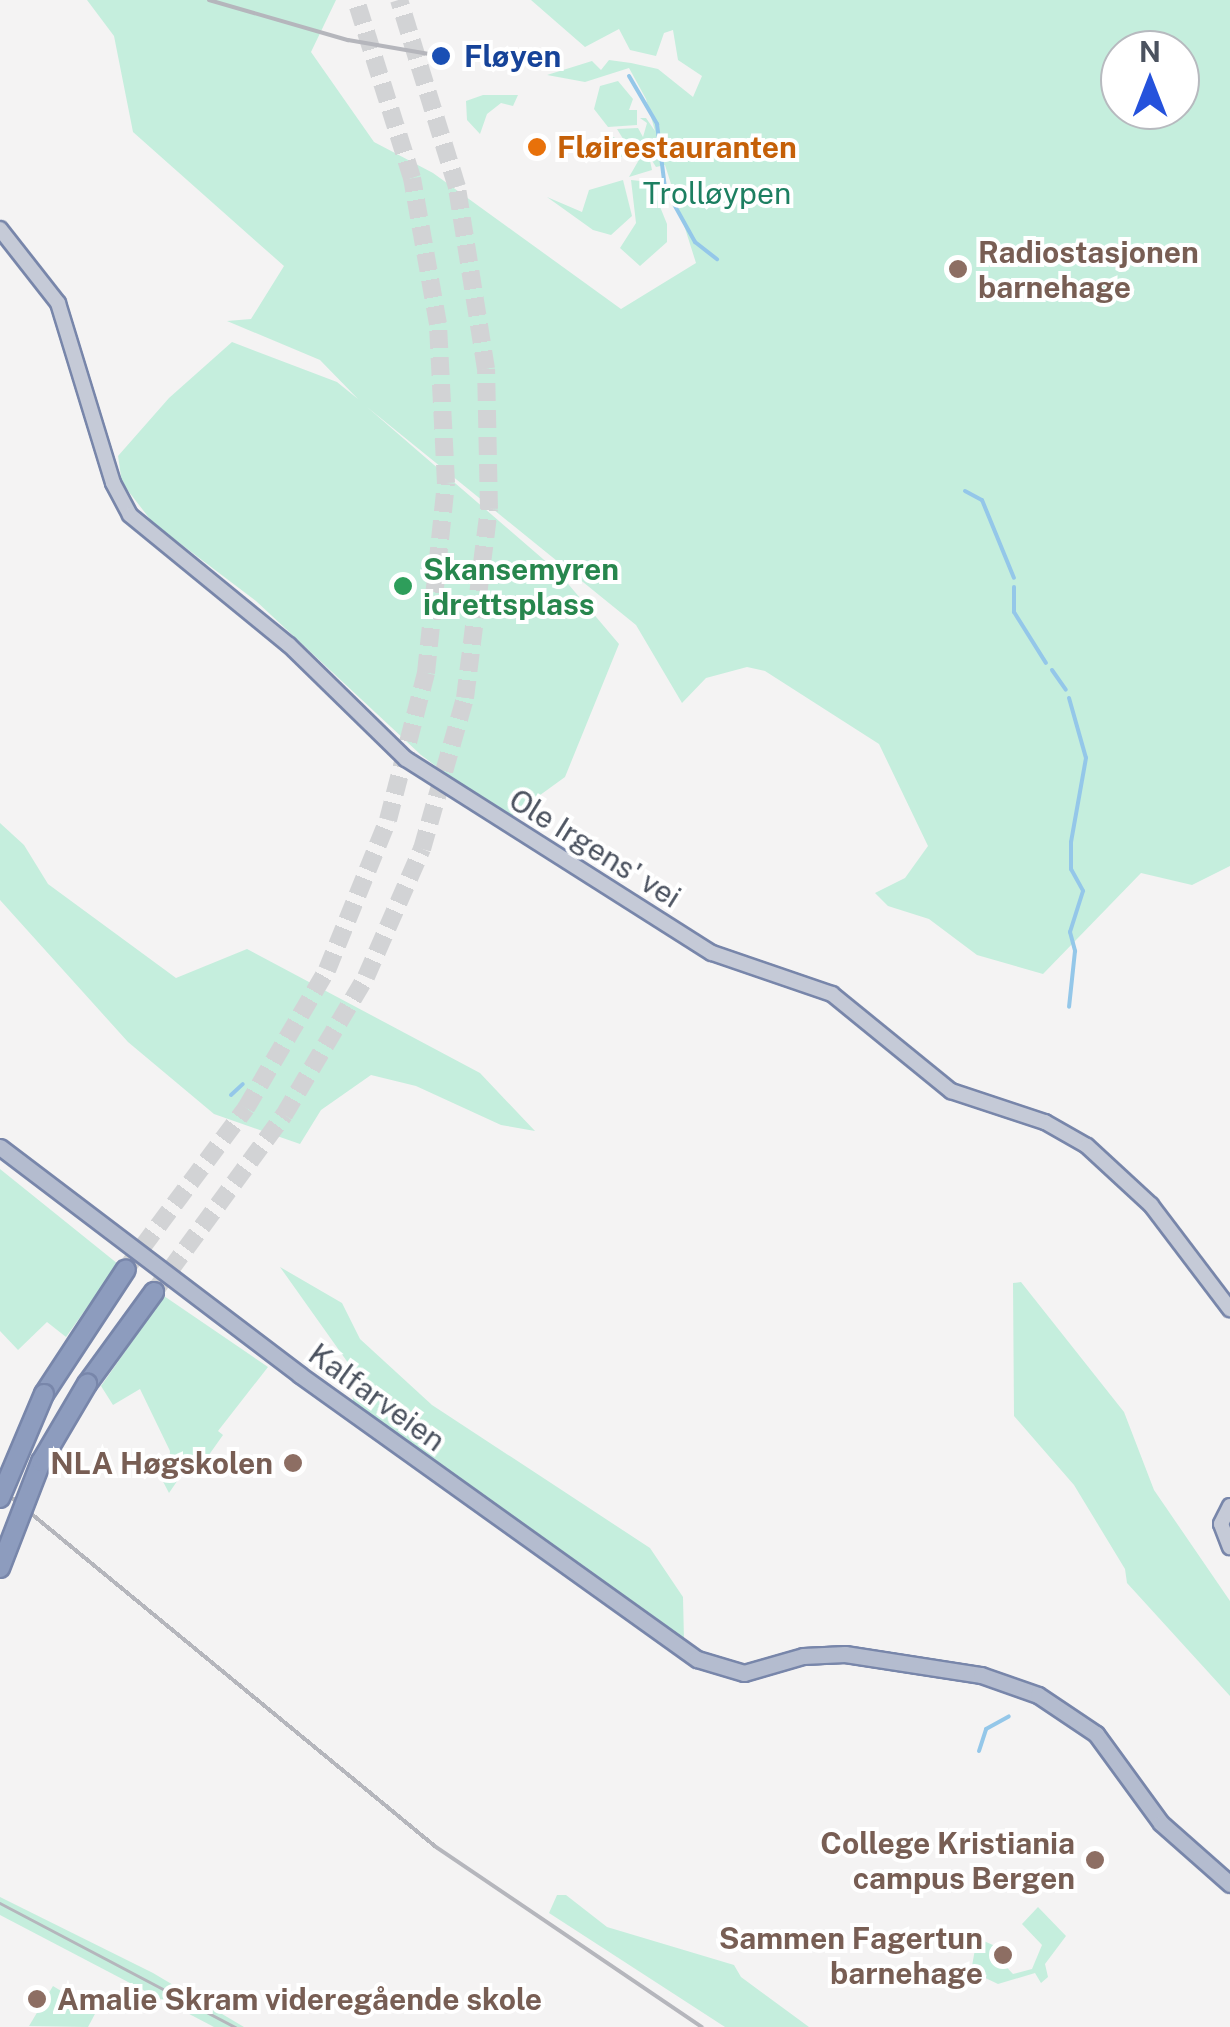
<!DOCTYPE html>
<html>
<head>
<meta charset="utf-8">
<style>
	body { margin:0 }
	#map { position:relative; width:1230px; height:2027px; overflow:hidden; background:#f4f3f3; font-family:"Public Sans",sans-serif }
	div>[style] { position:absolute }
	.green>* { inset:0; background:#c5eedd }
	.stream>* { height:4px; margin:-2px; padding:0 2px; transform-origin:2px; border-radius:2px; background:#94c7e9 }
	.highway-tunnel>* { height:18px; margin-top:-9px; transform-origin:0; background:repeating-linear-gradient(90deg,#d2d3d5 0 18px,transparent 0 27px) }
	.roads { filter:drop-shadow(2px 0 #7886aa) drop-shadow(-2px 0 #7886aa) drop-shadow(0 2px #7886aa) drop-shadow(0 -2px #7886aa) }
	.secondary>* { height:14px; margin:-7px; padding:0 7px; transform-origin:7px; border-radius:7px; background:#c5cad7 }
	.primary>* { height:15px; margin:-7.5px; padding:0 7.5px; transform-origin:7.5px; border-radius:7.5px; background:#b4bccf }
	.highway>* { height:18px; margin:-9px; padding:0 9px; transform-origin:9px; border-radius:9px; background:#8d9cbe }
	.tram>* { height:2.5px; margin:-1.25px; padding:0 1.25px; transform-origin:1.25px; border-radius:1.25px; background:#b5b6bc }
	.rail>* { height:4px; margin:-2px; padding:0 2px; transform-origin:2px; border-radius:2px; background:#b5b6bc }
	.bridges { filter:drop-shadow(2px 0 #7886aa) drop-shadow(-2px 0 #7886aa) drop-shadow(0 2px #7886aa) drop-shadow(0 -2px #7886aa) }
	.highway-bridge>* { height:18px; margin:-9px; padding:0 9px; transform-origin:9px; border-radius:9px; background:#8d9cbe }
	.dots>* { width:28px; height:28px; translate:-50% -50%; box-sizing:border-box; border:5px solid #fff; border-radius:50% }
	span { translate:-50% -50%; white-space:nowrap; text-align:center; line-height:1.15; -webkit-text-stroke:8px #fff; paint-order:stroke }
	.transit-label { font-size:30px; color:#164399; font-weight:700 }
	.left { translate:0 -50%; text-align:left }
	.food-label { font-size:30px; color:#c56008; font-weight:700 }
	.park-label { font-size:30px; color:#1d7f61 }
	.education-label { font-size:30px; color:#785e54; font-weight:700 }
	.right { translate:-100% -50%; text-align:right }
	.leisure-label { font-size:30px; color:#27864d; font-weight:700 }
	.street-label { font-size:30px; color:#4b525f }
	.north { position:absolute; left:1100px; top:30px; width:100px; height:100px; box-sizing:border-box; background:#fff; border:2px solid #b7babf; border-radius:50%; rotate:0deg; font-size:28px; font-weight:700; line-height:40px; text-align:center; color:#4b525f }
	.north::after { content:''; display:block; margin:auto; width:35px; height:45px; background:#2552dc; clip-path:polygon(50% 0,100% 100%,50% 72%,0 100%) }
</style>
</head>
<body>
<div id="map">
	<div class="green">
		<i style="clip-path:polygon(evenodd,87px 0,336px 0,311px 52px,374px 142px,433px 173px,621px 309px,696px 263px,665px 165px,656px 167px,649px 156px,652px 170px,629px 177px,640px 158px,633px 152px,616px 159px,605px 146px,608px 135px,625px 142px,617px 129px,638px 128px,643px 137px,647px 123px,640px 118px,646px 118px,655px 131px,646px 99px,629px 68px,585px 82px,547px 75px,592px 61px,601px 70px,609px 60px,631px 63px,658px 69px,693px 97px,702px 76px,678px 60px,673px 30px,664px 33px,656px 56px,630px 50px,619px 29px,585px 47px,531px 0,1230px 0,1230px 866px,1192px 885px,1141px 873px,1043px 974px,977px 955px,929px 919px,888px 906px,875px 893px,905px 878px,928px 846px,879px 744px,765px 671px,747px 667px,706px 678px,682px 703px,636px 625px,367px 407px,558px 572px,619px 644px,565px 777px,507px 819px,421px 755px,256px 601px,153px 523px,122px 483px,118px 456px,169px 398px,232px 342px,337px 382px,358px 399px,320px 360px,227px 321px,251px 319px,284px 266px,133px 132px,114px 36px,87px 0,1120px 50px,1180px 50px,1180px 110px,1120px 110px,1120px 50px)"></i>
		<i style="clip-path:polygon(618px 81px,633px 99px,629px 110px,637px 110px,637px 125px,608px 127px,594px 109px,600px 86px)"></i>
		<i style="clip-path:polygon(483px 95px,518px 95px,513px 106px,501px 103px,487px 114px,480px 134px,467px 120px,466px 101px)"></i>
		<i style="clip-path:polygon(623px 180px,632px 216px,611px 235px,593px 230px,547px 197px,582px 212px,589px 190px)"></i>
		<i style="clip-path:polygon(631px 180px,650px 182px,667px 224px,667px 242px,640px 266px,620px 248px,636px 223px)"></i>
		<i style="clip-path:polygon(0 823px,24px 845px,48px 884px,176px 978px,247px 949px,480px 1073px,535px 1131px,501px 1125px,416px 1086px,371px 1075px,321px 1110px,300px 1144px,214px 1114px,128px 1042px,0 900px)"></i>
		<i style="clip-path:polygon(0 1169px,118px 1264px,66px 1337px,47px 1322px,18px 1350px,0 1331px)"></i>
		<i style="clip-path:polygon(280px 1267px,342px 1303px,360px 1339px,432px 1405px,650px 1548px,683px 1597px,684px 1640px,353px 1401px,351px 1367px)"></i>
		<i style="clip-path:polygon(1021px 1282px,1124px 1412px,1154px 1490px,1230px 1601px,1230px 1696px,1127px 1583px,1125px 1569px,1074px 1485px,1014px 1416px,1013px 1283px)"></i>
		<i style="clip-path:polygon(164px 1296px,268px 1367px,218px 1431px,223px 1435px,194px 1476px,186px 1468px,169px 1493px,156px 1468px,169px 1464px,170px 1451px,140px 1389px,113px 1405px,101px 1386px)"></i>
		<i style="clip-path:polygon(557px 1895px,566px 1895px,607px 1927px,734px 1965px,741px 1977px,809px 2027px,725px 2027px,549px 1913px)"></i>
		<i style="clip-path:polygon(0 1897px,153px 1973px,244px 2027px,214px 2027px,0 1915px)"></i>
		<i style="clip-path:polygon(1038px 1907px,1066px 1936px,1045px 1964px,1048px 1977px,1041px 1983px,1035px 1973px,998px 1984px,977px 1974px,972px 1966px,977px 1938px,1002px 1949px,996px 1956px,1013px 1974px,1032px 1969px,1042px 1945px,1022px 1924px)"></i>
		<i style="clip-path:polygon(53px 1986px,96px 2012px,88px 2027px,29px 2026px)"></i>
	</div>
	<div class="stream">
		<i style="left:629px;top:76px;width:56px;rotate:59.7deg"></i>
		<i style="left:657px;top:124px;width:64px;rotate:82.9deg"></i>
		<i style="left:665px;top:188px;width:62px;rotate:60.9deg"></i>
		<i style="left:695px;top:242px;width:28px;rotate:38deg"></i>
		<i style="left:965px;top:491px;width:19px;rotate:28deg"></i>
		<i style="left:982px;top:500px;width:84px;rotate:67.7deg"></i>
		<i style="left:1014px;top:587px;width:25px;rotate:90deg"></i>
		<i style="left:1014px;top:612px;width:60px;rotate:57.9deg"></i>
		<i style="left:1052px;top:670px;width:24px;rotate:55deg"></i>
		<i style="left:1069px;top:698px;width:62px;rotate:74.2deg"></i>
		<i style="left:1086px;top:758px;width:85px;rotate:100.1deg"></i>
		<i style="left:1071px;top:842px;width:27px;rotate:90deg"></i>
		<i style="left:1071px;top:869px;width:25px;rotate:61deg"></i>
		<i style="left:1083px;top:891px;width:43px;rotate:107.6deg"></i>
		<i style="left:1070px;top:932px;width:20px;rotate:75deg"></i>
		<i style="left:1075px;top:951px;width:56px;rotate:96.1deg"></i>
		<i style="left:231px;top:1095px;width:16px;rotate:-43deg"></i>
		<i style="left:979px;top:1751px;width:23px;rotate:-72deg"></i>
		<i style="left:986px;top:1729px;width:26px;rotate:-29deg"></i>
	</div>
	<div class="highway-tunnel">
		<i style="left:126px;top:1269px;width:201px;rotate:-53.3deg"></i>
		<i style="left:246px;top:1108px;width:160px;rotate:-59.6deg"></i>
		<i style="left:327px;top:970px;width:162px;rotate:-67.9deg"></i>
		<i style="left:388px;top:820px;width:152px;rotate:-75.5deg"></i>
		<i style="left:426px;top:673px;width:191px;rotate:-84deg"></i>
		<i style="left:446px;top:483px;width:159px;rotate:-92.9deg"></i>
		<i style="left:438px;top:324px;width:148px;rotate:-100.1deg"></i>
		<i style="left:412px;top:178px;width:187px;rotate:-107.5deg"></i>
		<i style="left:154px;top:1292px;width:220px;rotate:-53.7deg"></i>
		<i style="left:284px;top:1115px;width:161px;rotate:-59.3deg"></i>
		<i style="left:366px;top:977px;width:140px;rotate:-66.4deg"></i>
		<i style="left:422px;top:849px;width:157px;rotate:-74.1deg"></i>
		<i style="left:465px;top:698px;width:191px;rotate:-82.8deg"></i>
		<i style="left:489px;top:509px;width:140px;rotate:-91.2deg"></i>
		<i style="left:486px;top:369px;width:184px;rotate:-99.1deg"></i>
		<i style="left:457px;top:187px;width:196px;rotate:-107.2deg"></i>
	</div>
	<div class="roads">
		<div class="secondary">
			<i style="left:0;top:229px;width:94px;rotate:51.9deg"></i>
			<i style="left:58px;top:303px;width:188px;rotate:73deg"></i>
			<i style="left:113px;top:483px;width:36px;rotate:62deg"></i>
			<i style="left:130px;top:515px;width:205px;rotate:39.3deg"></i>
			<i style="left:289px;top:645px;width:163px;rotate:44.3deg"></i>
			<i style="left:406px;top:759px;width:362px;rotate:32.4deg"></i>
			<i style="left:712px;top:953px;width:127px;rotate:18.9deg"></i>
			<i style="left:832px;top:994px;width:154px;rotate:39.2deg"></i>
			<i style="left:951px;top:1091px;width:99px;rotate:18.3deg"></i>
			<i style="left:1045px;top:1122px;width:48px;rotate:29.7deg"></i>
			<i style="left:1087px;top:1146px;width:87px;rotate:42.7deg"></i>
			<i style="left:1151px;top:1205px;width:131px;rotate:52.8deg"></i>
			<i style="left:1230px;top:1506px;width:20px;rotate:117deg"></i>
			<i style="left:1221px;top:1524px;width:25px;rotate:69deg"></i>
		</div>
		<div class="primary">
			<i style="left:0;top:1147px;width:377px;rotate:37.2deg"></i>
			<i style="left:300px;top:1375px;width:488px;rotate:35.6deg"></i>
			<i style="left:697px;top:1659px;width:49px;rotate:16.6deg"></i>
			<i style="left:744px;top:1673px;width:61px;rotate:-16.1deg"></i>
			<i style="left:803px;top:1656px;width:42px;rotate:-2.7deg"></i>
			<i style="left:845px;top:1654px;width:138px;rotate:8.8deg"></i>
			<i style="left:981px;top:1675px;width:60px;rotate:19.3deg"></i>
			<i style="left:1038px;top:1695px;width:70px;rotate:33.9deg"></i>
			<i style="left:1096px;top:1734px;width:110px;rotate:53.9deg"></i>
			<i style="left:1161px;top:1823px;width:92px;rotate:41.5deg"></i>
		</div>
		<div class="highway">
			<i style="left:87px;top:1384px;width:114px;rotate:-53.9deg"></i>
			<i style="left:44px;top:1394px;width:149px;rotate:-56.7deg"></i>
		</div>
	</div>
	<div class="tram">
		<i style="left:0;top:1903px;width:266px;rotate:27.8deg"></i>
	</div>
	<div class="rail">
		<i style="left:209px;top:0;width:145px;rotate:16.1deg"></i>
		<i style="left:348px;top:40px;width:94px;rotate:9.8deg"></i>
		<i style="left:0;top:1488px;width:565px;rotate:39.47deg"></i>
		<i style="left:436px;top:1847px;width:321px;rotate:34.1deg"></i>
	</div>
	<div class="bridges">
		<div class="highway-bridge">
			<i style="left:0;top:1498px;width:113px;rotate:-67.1deg"></i>
			<i style="left:0;top:1568px;width:114px;rotate:-68.9deg"></i>
			<i style="left:41px;top:1462px;width:91px;rotate:-59.5deg"></i>
		</div>
	</div>
	<div class="dots">
		<i style="left:441px;top:56px;background:#1a4fb4"></i>
		<i style="left:537px;top:147px;background:#e8710a"></i>
		<i style="left:958px;top:269px;background:#8d6e63"></i>
		<i style="left:403px;top:586px;background:#2e9e5b"></i>
		<i style="left:293px;top:1463px;background:#8d6e63"></i>
		<i style="left:1095px;top:1860px;background:#8d6e63"></i>
		<i style="left:1003px;top:1955px;background:#8d6e63"></i>
		<i style="left:37px;top:1999px;background:#8d6e63"></i>
	</div>
	<div class="transit-label">
		<span class="left" style="left:464px;top:56px">Fløyen</span>
	</div>
	<div class="food-label">
		<span class="left" style="left:557px;top:147px">Fløirestauranten</span>
	</div>
	<div class="park-label">
		<span style="left:717px;top:193px">Trolløypen</span>
	</div>
	<div class="education-label">
		<span class="left" style="left:978px;top:269px">Radiostasjonen<br>barnehage</span>
		<span class="right" style="left:273px;top:1463px">NLA Høgskolen</span>
		<span class="right" style="left:1075px;top:1860px">College Kristiania<br>campus Bergen</span>
		<span class="right" style="left:983px;top:1955px">Sammen Fagertun<br>barnehage</span>
		<span class="left" style="left:57px;top:1999px">Amalie Skram videregående skole</span>
	</div>
	<div class="leisure-label">
		<span class="left" style="left:423px;top:586px">Skansemyren<br>idrettsplass</span>
	</div>
	<div class="street-label">
		<span style="left:595px;top:848px;rotate:32deg">Ole Irgens' vei</span>
		<span style="left:377px;top:1397px;rotate:36deg">Kalfarveien</span>
	</div>
	<div class="north">N</div>
</div>
</body>
</html>
